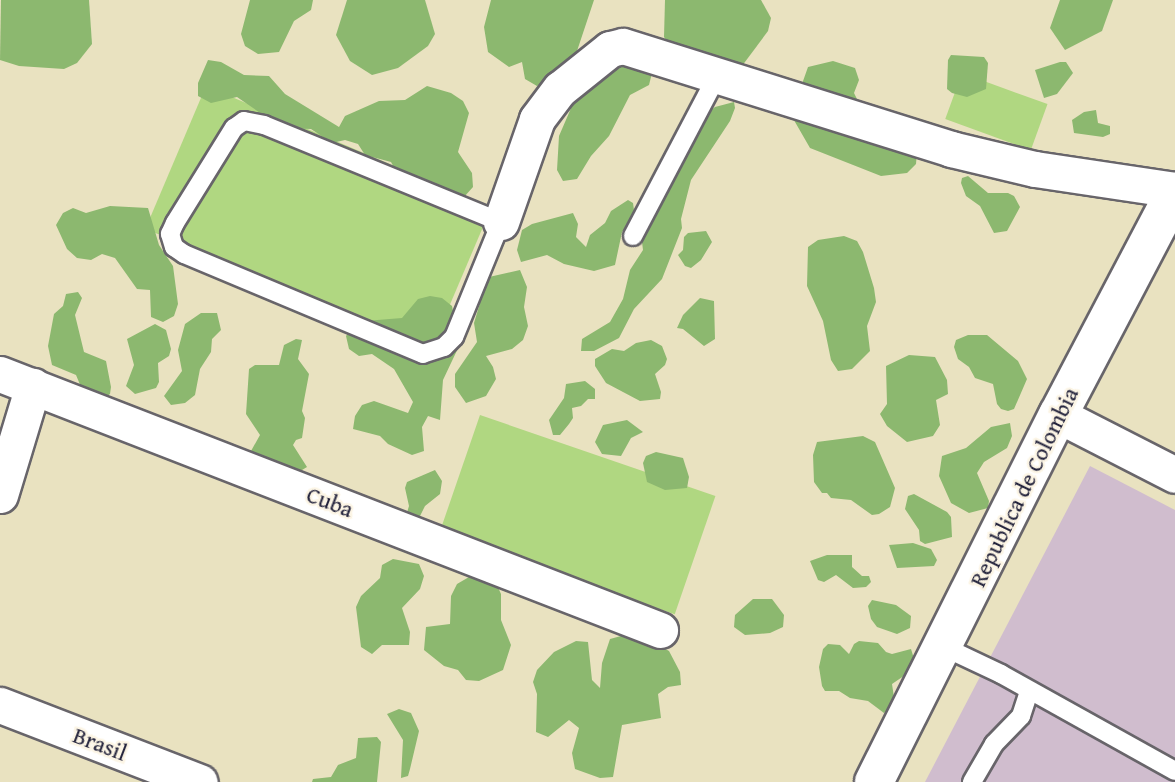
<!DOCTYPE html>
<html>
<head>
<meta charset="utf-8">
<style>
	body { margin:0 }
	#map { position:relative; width:1175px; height:782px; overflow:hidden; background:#e9e2c0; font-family:"Gentium Book Plus",serif }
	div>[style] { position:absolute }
	.industrial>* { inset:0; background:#d0bdce }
	.green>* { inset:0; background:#b0d781; transform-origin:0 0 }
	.forest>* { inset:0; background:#8cb86f }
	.roads { filter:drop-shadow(2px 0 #68656a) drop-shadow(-2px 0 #68656a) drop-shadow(0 2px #68656a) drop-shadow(0 -2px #68656a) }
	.service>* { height:18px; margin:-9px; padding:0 9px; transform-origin:9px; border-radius:9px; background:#fff }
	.minor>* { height:35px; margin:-17.5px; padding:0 17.5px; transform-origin:17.5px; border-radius:17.5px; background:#fff }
	.tertiary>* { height:38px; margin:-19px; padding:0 19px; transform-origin:19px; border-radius:19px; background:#fff }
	span { translate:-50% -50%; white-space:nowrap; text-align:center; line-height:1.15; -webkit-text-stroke:5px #fcf5e5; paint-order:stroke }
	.street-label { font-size:23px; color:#22223b }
</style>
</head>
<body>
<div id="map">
	<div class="industrial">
		<i style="clip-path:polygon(1090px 466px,1175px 510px,1175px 782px,925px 782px)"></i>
	</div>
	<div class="green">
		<i style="left:962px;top:73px;width:91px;height:49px;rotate:20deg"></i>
		<i style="left:206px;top:86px;width:310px;height:155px;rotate:23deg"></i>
		<i style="left:480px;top:415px;width:249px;height:125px;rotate:19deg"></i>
	</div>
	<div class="forest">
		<i style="clip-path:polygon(1px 0,89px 0,92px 44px,77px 63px,64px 69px,19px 66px,0 60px)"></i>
		<i style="clip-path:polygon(250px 0,313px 0,311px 10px,294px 21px,279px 52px,258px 54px,245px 46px,241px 34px)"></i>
		<i style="clip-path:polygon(347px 0,425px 0,435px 34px,428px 46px,398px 68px,372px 75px,350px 61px,336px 35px)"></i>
		<i style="clip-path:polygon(491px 0,594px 0,572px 66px,561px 77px,537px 86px,525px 79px,522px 62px,509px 67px,488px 52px,484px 27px)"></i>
		<i style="clip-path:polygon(665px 0,761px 0,771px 18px,768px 31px,736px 74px,685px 68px,664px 37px)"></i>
		<i style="clip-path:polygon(1060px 0,1113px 0,1102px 31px,1065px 50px,1050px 28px)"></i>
		<i style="clip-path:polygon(646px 55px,654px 65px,649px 85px,630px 95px,609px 136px,591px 156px,577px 179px,563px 181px,557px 170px,559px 136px,578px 92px,617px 65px)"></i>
		<i style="clip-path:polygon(951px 55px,984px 57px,988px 63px,986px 89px,967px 97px,952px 93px,947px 89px,948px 60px)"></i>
		<i style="clip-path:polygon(208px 60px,221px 62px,244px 75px,269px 76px,285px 94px,339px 127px,345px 116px,379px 101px,405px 100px,427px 86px,451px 93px,463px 101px,469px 113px,458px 152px,472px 173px,473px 187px,464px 197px,451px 198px,397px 173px,391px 162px,365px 155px,358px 144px,345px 140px,332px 143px,311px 129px,282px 128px,237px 97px,211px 103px,198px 96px,198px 83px)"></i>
		<i style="clip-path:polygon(833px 61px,855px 68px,859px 80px,854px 93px,859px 103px,917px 152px,916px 164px,907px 173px,881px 176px,810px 148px,791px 115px,808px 67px)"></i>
		<i style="clip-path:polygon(1060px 62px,1066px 62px,1073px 73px,1057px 94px,1044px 98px,1035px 70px)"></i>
		<i style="clip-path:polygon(734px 102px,735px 108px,730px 121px,691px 180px,681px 219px,682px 228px,662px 279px,634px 309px,619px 338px,594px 351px,581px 351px,582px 339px,610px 322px,623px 299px,630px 270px,643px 250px,639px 218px,682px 140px,699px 133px,705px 115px,715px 107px)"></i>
		<i style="clip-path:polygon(1096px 110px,1098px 123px,1110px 126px,1110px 134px,1103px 137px,1074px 133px,1072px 120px,1084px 112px)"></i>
		<i style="clip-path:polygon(968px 176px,988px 193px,1008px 193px,1014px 196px,1020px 207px,1007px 231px,994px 233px,980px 206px,966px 196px,961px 183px,962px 178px)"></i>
		<i style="clip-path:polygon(628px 200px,633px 203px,635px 217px,622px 232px,615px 265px,594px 271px,564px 264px,547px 255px,521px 262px,517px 250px,522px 230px,532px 224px,573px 213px,578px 224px,576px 237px,586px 247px,590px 235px,605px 223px,611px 211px)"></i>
		<i style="clip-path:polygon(110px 206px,148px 208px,159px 245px,173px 266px,178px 304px,174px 316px,163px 322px,151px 317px,150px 290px,137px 289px,115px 258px,102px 254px,91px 260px,77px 258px,67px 249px,56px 225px,63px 213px,73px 208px,86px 213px)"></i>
		<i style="clip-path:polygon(706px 231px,712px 242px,701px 260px,691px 268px,685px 266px,678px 255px,683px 250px,684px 237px,688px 233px)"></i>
		<i style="clip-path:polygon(844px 236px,857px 241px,863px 252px,874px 288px,876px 302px,867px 326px,870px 351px,852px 369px,838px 371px,831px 360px,823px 321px,807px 286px,808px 247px,818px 240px)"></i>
		<i style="clip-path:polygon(520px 270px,527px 287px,524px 307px,528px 326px,523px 340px,512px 349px,486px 356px,493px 367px,496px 379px,486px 396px,466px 403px,455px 387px,455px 374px,477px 342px,474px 323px,480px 303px,480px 288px,489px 277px)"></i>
		<i style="clip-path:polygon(78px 292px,82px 298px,75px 315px,84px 352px,106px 361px,111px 387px,110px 394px,106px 397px,81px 387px,76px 375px,52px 365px,48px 346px,54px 314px,63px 306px,66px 294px)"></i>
		<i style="clip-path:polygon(430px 296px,442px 298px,452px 306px,460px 344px,443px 380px,440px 420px,428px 416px,422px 427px,424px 451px,412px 455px,388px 444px,380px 436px,353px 429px,355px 416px,362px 405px,374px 401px,408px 413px,413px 402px,394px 369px,372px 354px,359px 356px,349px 349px,346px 336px,353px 326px,365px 321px,402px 318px,418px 299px)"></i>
		<i style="clip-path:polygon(700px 298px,714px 301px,715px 339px,704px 346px,683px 329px,677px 328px,683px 315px)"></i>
		<i style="clip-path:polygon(201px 313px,217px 313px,221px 330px,212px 339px,211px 352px,200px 369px,195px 395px,185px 403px,171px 405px,164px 396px,182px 371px,178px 350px,185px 324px)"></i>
		<i style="clip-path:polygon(155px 324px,166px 330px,171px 349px,169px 356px,158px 363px,159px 382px,156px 388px,135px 394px,126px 386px,134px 365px,127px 339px)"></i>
		<i style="clip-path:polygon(968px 335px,987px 335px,1018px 361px,1027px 379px,1014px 409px,1008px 411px,1001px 409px,997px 404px,993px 384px,975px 378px,969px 367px,958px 359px,954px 347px,956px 340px)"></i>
		<i style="clip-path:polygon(296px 339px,302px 340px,298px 359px,309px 374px,302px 411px,305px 418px,302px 438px,296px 440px,293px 445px,307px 467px,297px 473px,264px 460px,251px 451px,260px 435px,246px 414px,249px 369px,255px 365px,279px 365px,284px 345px)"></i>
		<i style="clip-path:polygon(651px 340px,662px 346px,667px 359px,665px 365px,655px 374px,661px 392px,660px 399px,640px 401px,606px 383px,595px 366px,595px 359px,612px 349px,624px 351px,636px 343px)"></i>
		<i style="clip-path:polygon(909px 355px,935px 357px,947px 380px,948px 394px,936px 400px,940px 425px,933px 436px,907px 442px,887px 426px,880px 414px,887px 404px,886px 366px)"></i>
		<i style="clip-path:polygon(585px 381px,595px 389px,595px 399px,588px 399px,581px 406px,572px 408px,573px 418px,569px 424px,560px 435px,553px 435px,549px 420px,564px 398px,566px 384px)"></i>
		<i style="clip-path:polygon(627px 420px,643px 432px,631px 438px,621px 456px,602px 454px,595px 442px,603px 425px)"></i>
		<i style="clip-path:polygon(1010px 423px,1012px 436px,1007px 448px,984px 462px,977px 473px,989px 501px,988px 508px,969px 513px,951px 503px,939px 476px,942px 456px,966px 448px,991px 427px)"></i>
		<i style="clip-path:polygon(863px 436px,875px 442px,895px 488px,890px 507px,879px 514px,872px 515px,851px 500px,831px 498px,827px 493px,822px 493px,814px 482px,813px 455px,817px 442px)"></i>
		<i style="clip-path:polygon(656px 452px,683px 458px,689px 477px,687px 488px,665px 490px,647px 482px,643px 463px,646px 456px)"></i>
		<i style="clip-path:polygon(435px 470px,442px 481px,440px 494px,425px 506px,419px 518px,405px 519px,409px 506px,405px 488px,407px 482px)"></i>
		<i style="clip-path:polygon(914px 494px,947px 512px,951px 517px,952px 537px,925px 544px,920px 541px,919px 530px,905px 509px,908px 496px)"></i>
		<i style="clip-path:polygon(913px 543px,931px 549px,937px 560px,934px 566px,897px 568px,889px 545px)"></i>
		<i style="clip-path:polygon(827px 555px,852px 555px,852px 567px,862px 576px,869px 576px,871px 582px,866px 587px,853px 588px,836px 575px,824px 582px,818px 580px,810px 561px)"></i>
		<i style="clip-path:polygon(393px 559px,419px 564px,424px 576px,420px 589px,402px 608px,410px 632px,409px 645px,382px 645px,372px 654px,361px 647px,356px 607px,361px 596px,380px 578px,382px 565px)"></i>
		<i style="clip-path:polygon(469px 577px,496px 583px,501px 594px,501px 620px,511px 645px,503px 670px,479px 681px,466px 680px,458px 670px,444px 666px,424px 650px,426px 627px,450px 624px,451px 596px,457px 584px)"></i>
		<i style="clip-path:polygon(753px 599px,772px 599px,784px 615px,783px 627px,770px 633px,745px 635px,734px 627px,735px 615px)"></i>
		<i style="clip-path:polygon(872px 600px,896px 605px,911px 616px,910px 628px,897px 634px,877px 627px,871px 619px,868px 606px)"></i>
		<i style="clip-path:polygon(621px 636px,646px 638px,669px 651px,680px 672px,681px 685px,668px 687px,658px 694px,661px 718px,622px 725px,613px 777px,600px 778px,575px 769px,572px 753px,579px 728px,569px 720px,548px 737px,536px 732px,537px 694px,533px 682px,537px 670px,554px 652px,576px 641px,588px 642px,592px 680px,600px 688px,602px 663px,610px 639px)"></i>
		<i style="clip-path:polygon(859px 641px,878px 643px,886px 652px,892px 654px,911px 649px,915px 662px,914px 669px,892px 684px,895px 704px,884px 713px,868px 701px,850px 698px,839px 691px,825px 691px,822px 686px,819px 667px,823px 649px,828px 644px,840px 645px,849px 654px,854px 644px)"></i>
		<i style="clip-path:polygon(399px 709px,411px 713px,419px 731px,410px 769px,408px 776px,401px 778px,403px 740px,387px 714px)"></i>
		<i style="clip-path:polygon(377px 737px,381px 742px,377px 782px,312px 782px,313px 779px,331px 777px,338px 765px,356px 758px,358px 738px)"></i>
	</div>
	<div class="roads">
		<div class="service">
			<i style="left:244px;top:121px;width:20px;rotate:11deg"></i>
			<i style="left:264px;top:125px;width:256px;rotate:22.3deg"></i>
			<i style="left:501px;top:222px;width:124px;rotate:112.2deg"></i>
			<i style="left:454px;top:337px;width:14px;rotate:135deg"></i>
			<i style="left:444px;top:347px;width:22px;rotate:162deg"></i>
			<i style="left:423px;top:354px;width:259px;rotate:-157.3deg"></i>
			<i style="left:184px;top:254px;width:12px;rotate:-145deg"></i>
			<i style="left:174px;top:247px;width:14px;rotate:-107deg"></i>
			<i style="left:170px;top:234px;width:12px;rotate:-66deg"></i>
			<i style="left:175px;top:223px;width:112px;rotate:-58.2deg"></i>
			<i style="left:234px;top:128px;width:12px;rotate:-35deg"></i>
			<i style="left:633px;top:236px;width:183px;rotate:-62.3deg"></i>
			<i style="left:944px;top:647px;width:63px;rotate:25.3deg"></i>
			<i style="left:1001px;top:674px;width:199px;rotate:29.1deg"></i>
			<i style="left:972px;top:782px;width:44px;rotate:-59.9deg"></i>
			<i style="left:994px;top:744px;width:39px;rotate:-46deg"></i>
			<i style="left:1021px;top:716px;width:25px;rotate:-72deg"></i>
		</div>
		<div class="minor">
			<i style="left:501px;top:222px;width:109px;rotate:-70.7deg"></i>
			<i style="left:537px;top:119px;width:38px;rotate:-53deg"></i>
			<i style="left:560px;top:89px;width:64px;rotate:-38.7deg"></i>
			<i style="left:610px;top:49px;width:13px;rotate:-13deg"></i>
			<i style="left:623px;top:46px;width:344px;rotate:17.4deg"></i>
			<i style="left:951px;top:149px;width:86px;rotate:13.4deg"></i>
			<i style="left:1035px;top:169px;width:142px;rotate:8.5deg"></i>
			<i style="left:0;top:374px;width:708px;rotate:21.2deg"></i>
			<i style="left:1058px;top:415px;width:131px;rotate:27.1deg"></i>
			<i style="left:0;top:495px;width:114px;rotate:-73.2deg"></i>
			<i style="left:0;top:705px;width:214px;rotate:21.1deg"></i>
		</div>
		<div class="tertiary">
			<i style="left:874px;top:782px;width:411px;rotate:-63.4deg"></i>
			<i style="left:1058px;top:415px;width:252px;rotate:-62.3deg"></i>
		</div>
	</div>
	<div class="street-label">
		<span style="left:1024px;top:487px;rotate:-64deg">Republica de Colombia</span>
		<span style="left:330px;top:502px;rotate:21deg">Cuba</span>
		<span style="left:100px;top:744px;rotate:21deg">Brasil</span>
	</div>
</div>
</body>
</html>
